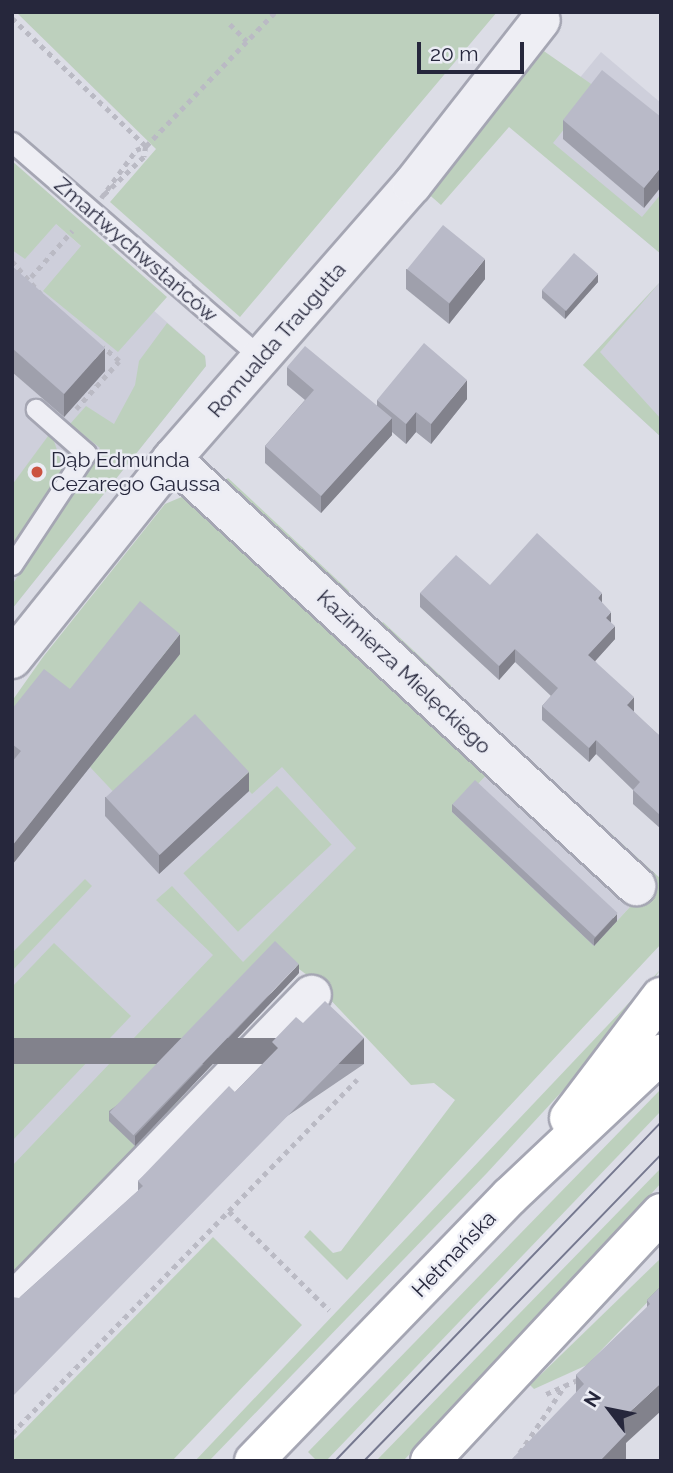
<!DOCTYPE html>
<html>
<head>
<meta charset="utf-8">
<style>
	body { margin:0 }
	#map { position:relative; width:673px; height:1473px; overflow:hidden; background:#dcdde6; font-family:Raleway,sans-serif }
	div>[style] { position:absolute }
	.built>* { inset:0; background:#cecfdb; transform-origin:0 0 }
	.green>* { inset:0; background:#bdd0bd; transform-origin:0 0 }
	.path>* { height:4.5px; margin-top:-2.25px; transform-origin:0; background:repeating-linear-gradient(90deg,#babac4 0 5px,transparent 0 10px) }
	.roads { filter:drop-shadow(2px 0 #a5a6b3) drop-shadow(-2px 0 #a5a6b3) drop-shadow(0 2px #a5a6b3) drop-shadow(0 -2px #a5a6b3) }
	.service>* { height:19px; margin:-9.5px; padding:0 9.5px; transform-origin:9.5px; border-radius:9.5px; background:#eeeef4 }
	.minor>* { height:38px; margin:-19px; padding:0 19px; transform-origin:19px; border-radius:19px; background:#eeeef4 }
	.secondary>* { height:38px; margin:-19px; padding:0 19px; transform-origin:19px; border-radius:19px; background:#fff }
	.tram>* { height:2px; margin:-1px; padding:0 1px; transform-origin:1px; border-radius:1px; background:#75788f }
	.wall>* { inset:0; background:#9fa0ac }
	.shaded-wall>* { inset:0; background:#82828c; transform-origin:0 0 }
	.building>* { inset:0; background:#b9bac8; transform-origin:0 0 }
	.dots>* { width:19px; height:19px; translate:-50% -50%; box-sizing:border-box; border:4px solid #ebecf4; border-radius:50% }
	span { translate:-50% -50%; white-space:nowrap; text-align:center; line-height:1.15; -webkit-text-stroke:5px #ebecf4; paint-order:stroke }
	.street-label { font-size:21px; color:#26273c }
	.poi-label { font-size:21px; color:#26273c }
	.left { translate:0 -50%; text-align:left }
	.frame { position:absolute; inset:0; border:14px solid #26273c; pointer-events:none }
	.north { position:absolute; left:575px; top:1375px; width:70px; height:70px; -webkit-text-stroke:5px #ebecf4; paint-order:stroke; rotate:302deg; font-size:19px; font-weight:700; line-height:28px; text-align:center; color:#26273c }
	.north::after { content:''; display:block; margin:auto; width:24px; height:32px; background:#26273c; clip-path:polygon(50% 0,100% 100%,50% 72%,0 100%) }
	.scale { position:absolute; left:417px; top:42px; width:107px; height:32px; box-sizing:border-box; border:4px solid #26273c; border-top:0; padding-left:9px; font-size:21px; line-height:24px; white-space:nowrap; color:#26273c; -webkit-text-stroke:5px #ebecf4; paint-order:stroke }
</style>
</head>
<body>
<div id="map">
	<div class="built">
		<i style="clip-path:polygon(601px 52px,661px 103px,661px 254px,528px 141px)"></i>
		<i style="clip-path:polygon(12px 185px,205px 356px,206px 366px,12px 609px)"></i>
		<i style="clip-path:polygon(661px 281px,661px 437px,583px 365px)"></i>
		<i style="clip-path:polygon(12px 703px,437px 761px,12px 1219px)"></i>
		<i style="left:491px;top:770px;width:195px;height:57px;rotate:43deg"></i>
	</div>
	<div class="green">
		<i style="clip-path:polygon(16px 12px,497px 12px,240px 317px,110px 202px,156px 149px)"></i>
		<i style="clip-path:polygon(538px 47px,597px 88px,553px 143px,642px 217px,661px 194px,661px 254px,509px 127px,441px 205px,425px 191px)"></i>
		<i style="clip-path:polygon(12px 161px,167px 297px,118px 352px,43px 291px,81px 246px,56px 224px,25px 259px,12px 250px)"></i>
		<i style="clip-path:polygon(661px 281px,600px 352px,661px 419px,661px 437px,583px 365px)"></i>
		<i style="clip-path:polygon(167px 323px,205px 356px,206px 366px,12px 609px,12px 585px,100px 448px,70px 424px,86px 406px,114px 424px,135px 385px,139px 361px)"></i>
		<i style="clip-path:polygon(51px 432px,63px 468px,12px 552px,12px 485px)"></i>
		<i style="left:228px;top:478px;width:166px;height:9px;rotate:43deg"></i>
		<i style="clip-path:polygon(191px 493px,491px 770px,452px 812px,594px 946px,652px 883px,587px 824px,593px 817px,661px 879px,661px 944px,347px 1280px,304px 1237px,310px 1230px,333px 1253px,341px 1251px,455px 1100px,434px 1083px,411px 1085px,307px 975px,275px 951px,156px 1073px,184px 1100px,168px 1116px,140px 1089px,110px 1120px,137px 1148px,12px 1274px,12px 1166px,213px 955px,156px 900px,172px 886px,243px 962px,356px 848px,282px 767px,252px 794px,195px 733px,122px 801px,90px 767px,70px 709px,12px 722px,12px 701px,43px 657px,165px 504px)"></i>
		<i style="left:383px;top:622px;width:93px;height:8px;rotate:43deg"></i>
		<i style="left:277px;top:786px;width:80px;height:128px;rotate:47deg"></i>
		<i style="clip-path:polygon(85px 879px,92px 886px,12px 971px,12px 953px)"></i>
		<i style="clip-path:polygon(54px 943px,131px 1016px,12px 1141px,12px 987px)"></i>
		<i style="clip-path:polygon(661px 969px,601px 1049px,486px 1174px,209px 1461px,195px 1461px)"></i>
		<i style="clip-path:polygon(661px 1089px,661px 1111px,326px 1461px,317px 1461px,308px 1452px)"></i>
		<i style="clip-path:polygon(661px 1168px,661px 1183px,494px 1368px,403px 1461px,376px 1461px)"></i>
		<i style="clip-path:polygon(213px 1237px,302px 1325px,172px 1461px,12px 1461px,12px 1442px)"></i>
		<i style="clip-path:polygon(661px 1258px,661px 1288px,587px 1365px,534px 1389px,530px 1385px)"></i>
	</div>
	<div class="path">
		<i style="left:12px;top:18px;width:185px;rotate:43.7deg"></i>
		<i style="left:146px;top:146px;width:186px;rotate:-46.1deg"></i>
		<i style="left:230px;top:24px;width:24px;rotate:45deg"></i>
		<i style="left:146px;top:146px;width:11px;rotate:100deg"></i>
		<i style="left:144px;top:157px;width:59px;rotate:136.4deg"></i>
		<i style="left:101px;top:198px;width:59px;rotate:-53.9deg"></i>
		<i style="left:136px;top:150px;width:11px;rotate:-22deg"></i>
		<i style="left:12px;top:261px;width:44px;rotate:48.7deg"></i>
		<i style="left:31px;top:277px;width:62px;rotate:-48.3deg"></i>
		<i style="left:76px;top:409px;width:64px;rotate:-48.1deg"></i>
		<i style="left:119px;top:361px;width:21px;rotate:-139deg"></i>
		<i style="left:229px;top:1211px;width:141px;rotate:44.7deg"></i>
		<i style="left:546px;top:1394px;width:36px;rotate:-24deg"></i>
		<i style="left:12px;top:1433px;width:494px;rotate:-45.7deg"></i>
		<i style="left:514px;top:1461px;width:92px;rotate:-56.1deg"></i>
	</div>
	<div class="roads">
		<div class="service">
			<i style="left:12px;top:142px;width:330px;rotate:40.9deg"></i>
			<i style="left:12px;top:565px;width:134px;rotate:-56.5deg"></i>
			<i style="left:86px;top:453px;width:67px;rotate:-138.7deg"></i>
		</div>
		<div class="minor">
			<i style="left:172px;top:459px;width:631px;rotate:42.62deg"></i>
			<i style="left:12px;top:659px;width:256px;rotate:-51.3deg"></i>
			<i style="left:172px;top:459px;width:364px;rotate:-48.8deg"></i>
			<i style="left:412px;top:185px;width:209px;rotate:-52deg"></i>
			<i style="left:12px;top:1303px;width:430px;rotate:-45.8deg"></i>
		</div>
		<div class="secondary">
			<i style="left:569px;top:1118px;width:152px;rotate:-52.8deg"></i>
			<i style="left:254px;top:1461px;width:367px;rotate:-46deg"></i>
			<i style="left:509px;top:1197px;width:209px;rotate:-43.3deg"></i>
			<i style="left:430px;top:1461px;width:339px;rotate:-47deg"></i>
		</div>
	</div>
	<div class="tram">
		<i style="left:335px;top:1461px;width:470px;rotate:-46.1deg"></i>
		<i style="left:364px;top:1461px;width:426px;rotate:-45.9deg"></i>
	</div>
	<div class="wall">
		<i style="clip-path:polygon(661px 117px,644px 208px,563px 139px,563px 120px)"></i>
		<i style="clip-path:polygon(12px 266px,105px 371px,64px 417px,12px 372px)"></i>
		<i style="clip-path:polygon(406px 269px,485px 279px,449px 324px,406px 289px)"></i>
		<i style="clip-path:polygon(598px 282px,565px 319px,542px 298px,542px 290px)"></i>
		<i style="clip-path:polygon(287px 367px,377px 406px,377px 400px,467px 399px,431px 444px,416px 432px,406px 444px,392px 432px,392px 435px,321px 513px,265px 463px,265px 446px,305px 400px,287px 385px)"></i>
		<i style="clip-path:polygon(490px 585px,602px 603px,611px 623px,615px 639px,595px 661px,634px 711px,633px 712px,661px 737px,661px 829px,633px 804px,633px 790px,596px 754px,589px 762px,542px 720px,542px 706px,551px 696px,515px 662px,499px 680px,420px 607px,420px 593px)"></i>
		<i style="clip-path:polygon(180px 654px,12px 865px,12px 709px,70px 689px)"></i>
		<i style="clip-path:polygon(249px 791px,159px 874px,105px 816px,105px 797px)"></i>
		<i style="clip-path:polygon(452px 804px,617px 921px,594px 946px,452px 812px)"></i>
		<i style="clip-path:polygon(299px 973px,135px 1146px,109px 1121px,109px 1111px)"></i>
		<i style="clip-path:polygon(303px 1023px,364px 1064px,19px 1298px,138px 1191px,138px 1181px,235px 1092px,272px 1054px,272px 1042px)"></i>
		<i style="clip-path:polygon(661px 1286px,626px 1443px,626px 1461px,576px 1393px,576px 1375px,647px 1308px,647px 1300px)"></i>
	</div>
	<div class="shaded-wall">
		<i style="clip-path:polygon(661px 167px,661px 187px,644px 208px,644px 188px)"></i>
		<i style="clip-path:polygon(485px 259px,485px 279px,449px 324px,449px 304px)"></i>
		<i style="clip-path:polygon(598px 274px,598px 282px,565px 319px,565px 311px)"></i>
		<i style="clip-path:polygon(105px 348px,105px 371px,64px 417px,64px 394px)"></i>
		<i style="clip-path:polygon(467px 380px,467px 399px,431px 444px,431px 424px)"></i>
		<i style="clip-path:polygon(416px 412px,416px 432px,406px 444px,406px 424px)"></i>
		<i style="clip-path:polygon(392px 418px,392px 435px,321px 513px,321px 496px)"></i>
		<i style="clip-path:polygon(602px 593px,602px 607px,598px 598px)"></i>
		<i style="clip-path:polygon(611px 612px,611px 625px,606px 618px)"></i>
		<i style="clip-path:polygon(615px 626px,615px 639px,588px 669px,588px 655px)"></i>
		<i style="clip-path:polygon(180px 634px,180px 654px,12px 865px,12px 846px)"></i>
		<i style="clip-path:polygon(515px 649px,515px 662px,499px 680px,499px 666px)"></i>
		<i style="clip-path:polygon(634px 697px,634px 711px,627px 719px,627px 705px)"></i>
		<i style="clip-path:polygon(596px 740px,596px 754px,589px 762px,589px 748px)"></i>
		<i style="clip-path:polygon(249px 772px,249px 791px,159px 874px,159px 855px)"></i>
		<i style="clip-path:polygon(617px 914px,617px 921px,594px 946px,594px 939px)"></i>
		<i style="clip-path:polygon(299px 964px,299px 973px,135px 1146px,135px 1136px)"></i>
		<i style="left:364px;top:1038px;width:26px;height:503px;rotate:90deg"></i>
		<i style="clip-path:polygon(661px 1383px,661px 1411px,626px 1443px,626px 1461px,600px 1461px,617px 1424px)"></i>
	</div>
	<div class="building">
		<i style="clip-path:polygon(602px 70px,661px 117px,661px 167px,644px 188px,563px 120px)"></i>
		<i style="left:443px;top:225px;width:54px;height:57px;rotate:39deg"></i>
		<i style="left:574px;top:253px;width:32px;height:49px;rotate:41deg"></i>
		<i style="clip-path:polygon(12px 266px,105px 348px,64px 394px,12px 348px)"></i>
		<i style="clip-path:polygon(424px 343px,467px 380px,431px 424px,416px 412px,406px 424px,377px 400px)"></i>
		<i style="clip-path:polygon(305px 346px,392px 418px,321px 496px,265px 446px,314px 390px,287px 367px)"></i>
		<i style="clip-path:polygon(537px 533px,602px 593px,598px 598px,611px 612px,606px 618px,615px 626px,588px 655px,634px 697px,627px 705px,661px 737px,661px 816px,633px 790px,640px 782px,596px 740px,589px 748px,542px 706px,558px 688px,515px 649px,499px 666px,420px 593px,456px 555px,490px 585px)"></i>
		<i style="clip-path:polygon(140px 601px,180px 634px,12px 846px,12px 762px,21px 751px,12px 744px,12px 709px,44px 669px,70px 689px)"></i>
		<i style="left:195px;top:714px;width:79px;height:122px;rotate:47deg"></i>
		<i style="left:475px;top:780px;width:195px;height:33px;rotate:43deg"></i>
		<i style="left:275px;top:941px;width:33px;height:238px;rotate:44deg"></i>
		<i style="clip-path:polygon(325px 1001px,364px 1038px,12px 1397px,12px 1297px,19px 1298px,143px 1186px,138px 1181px,229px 1086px,235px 1092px,278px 1048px,272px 1042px,296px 1017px,303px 1023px)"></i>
		<i style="clip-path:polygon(661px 1286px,661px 1383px,617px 1424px,626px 1434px,600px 1461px,510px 1461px,584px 1384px,576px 1375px,650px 1304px,647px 1300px)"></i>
	</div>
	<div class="dots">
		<i style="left:37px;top:472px;background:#cb5340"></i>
	</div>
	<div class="street-label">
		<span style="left:136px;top:250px;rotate:41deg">Zmartwychwstańców</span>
		<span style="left:277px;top:340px;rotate:-49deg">Romualda Traugutta</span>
		<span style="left:404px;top:672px;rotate:43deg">Kazimierza Mielęckiego</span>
		<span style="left:454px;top:1254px;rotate:-46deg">Hetmańska</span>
	</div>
	<div class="poi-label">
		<span class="left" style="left:51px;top:472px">Dąb Edmunda<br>Cezarego Gaussa</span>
	</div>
	<div class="frame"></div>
	<div class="north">N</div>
	<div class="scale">20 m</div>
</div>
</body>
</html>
